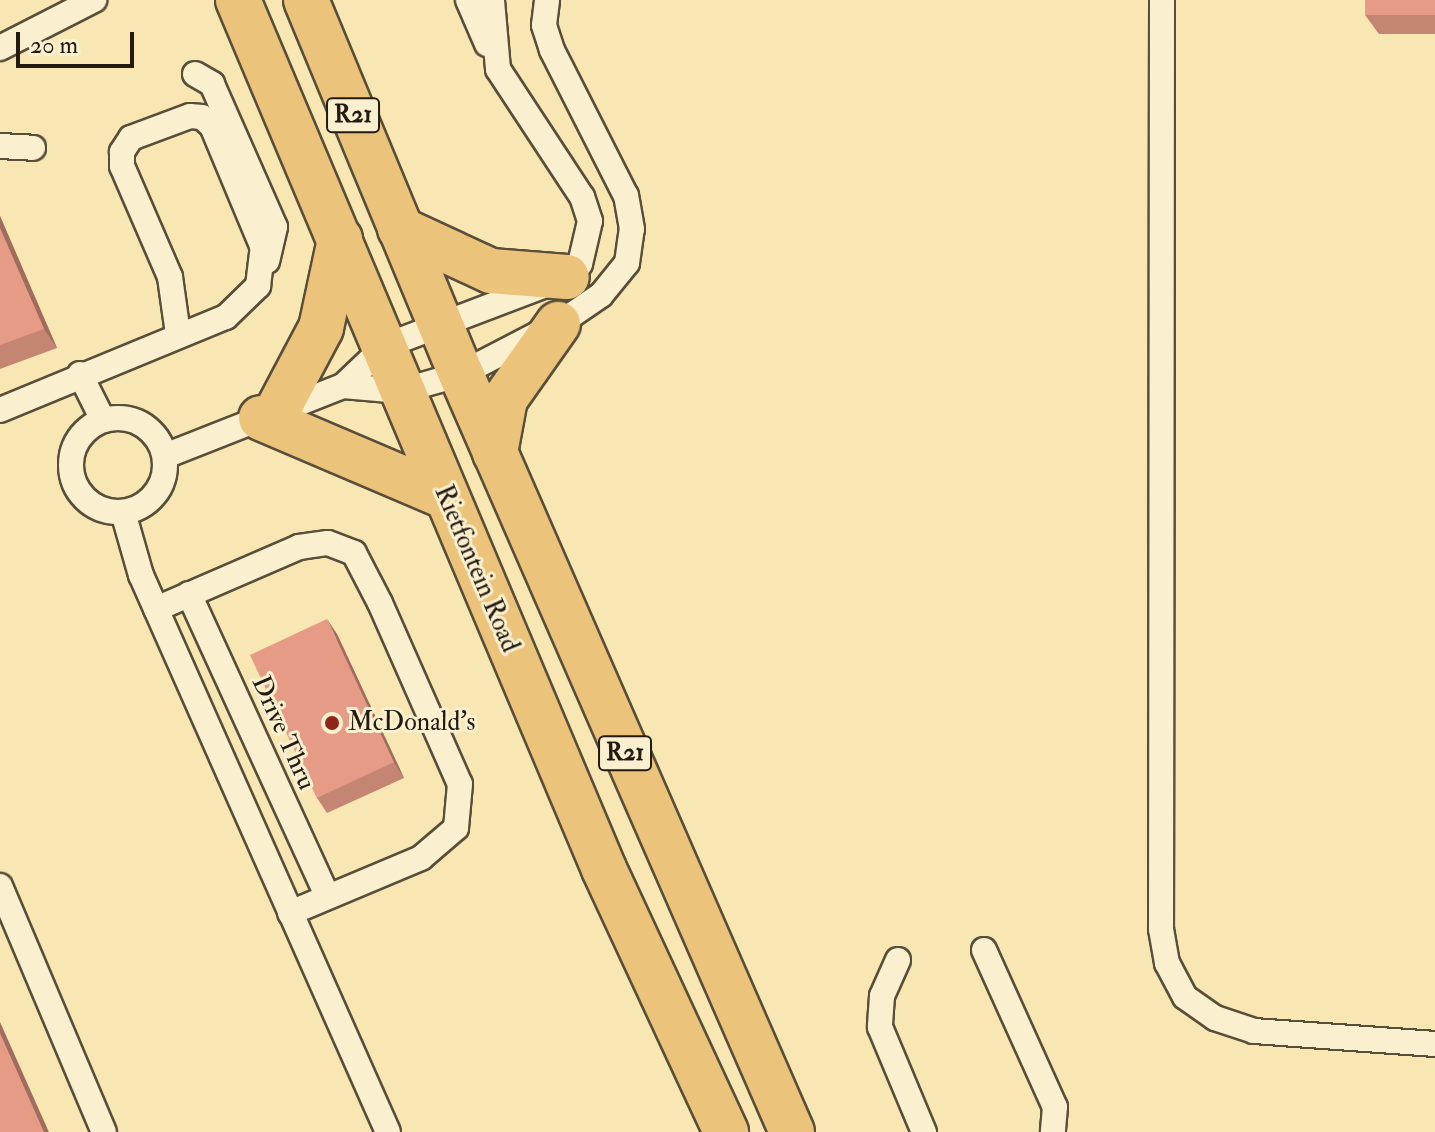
<!DOCTYPE html>
<html>
<head>
<meta charset="utf-8">
<style>
	body { margin:0 }
	#map { position:relative; width:1435px; height:1132px; overflow:hidden; background:#f8e6b3; font-family:"IM FELL Double Pica",serif }
	div>[style] { position:absolute }
	.roads { filter:drop-shadow(2px 0 #584e3a) drop-shadow(-2px 0 #584e3a) drop-shadow(0 2px #584e3a) drop-shadow(0 -2px #584e3a) }
	.service>* { height:24px; margin:-12px; padding:0 12px; transform-origin:12px; border-radius:12px; background:#faefce }
	.service>.ring { margin:-12px; padding:0; box-sizing:content-box; background:none; border:24px solid #faefce; border-radius:50% }
	.primary>* { height:44px; margin:-22px; padding:0 22px; transform-origin:22px; border-radius:22px; background:#ecc37a }
	.wall>* { inset:0; background:#c58573 }
	.shaded-wall>* { inset:0; background:#a06c5e; transform-origin:0 0 }
	.building>* { inset:0; background:#e59b86; transform-origin:0 0 }
	.dots>* { width:22px; height:22px; translate:-50% -50%; box-sizing:border-box; border:4px solid #faefce; border-radius:50% }
	span { translate:-50% -50%; white-space:nowrap; text-align:center; line-height:1.15; -webkit-text-stroke:6px #faefce; paint-order:stroke }
	.shield-label span { padding:2px 6px; background:#faefce; border:2px solid; border-radius:6px; -webkit-text-stroke-width:0 }
	.shield-label { font-size:24px; color:#231b11; font-weight:700 }
	.street-label { font-size:26px; color:#231b11 }
	.poi-label { font-size:26px; color:#231b11 }
	.left { translate:0 -50%; text-align:left }
	.scale { position:absolute; left:16px; top:32px; width:118px; height:36px; box-sizing:border-box; border:4px solid #231b11; border-top:0; padding-left:10px; font-size:24px; line-height:28px; white-space:nowrap; color:#231b11; -webkit-text-stroke:6px #faefce; paint-order:stroke }
</style>
</head>
<body>
<div id="map">
	<div class="roads">
		<div class="service">
			<i style="left:468px;top:0;width:48px;rotate:66.6deg"></i>
			<i style="left:1162px;top:0;width:929px;rotate:90.06deg"></i>
			<i style="left:1161px;top:929px;width:35px;rotate:80deg"></i>
			<i style="left:1167px;top:963px;width:38px;rotate:62deg"></i>
			<i style="left:1185px;top:997px;width:37px;rotate:35deg"></i>
			<i style="left:1215px;top:1018px;width:41px;rotate:18.4deg"></i>
			<i style="left:1254px;top:1031px;width:181px;rotate:4.1deg"></i>
			<i style="left:0;top:48px;width:106px;rotate:-27.1deg"></i>
			<i style="left:195px;top:74px;width:20px;rotate:30deg"></i>
			<i style="left:212px;top:84px;width:156px;rotate:66.2deg"></i>
			<i style="left:275px;top:227px;width:35px;rotate:103deg"></i>
			<i style="left:0;top:146px;width:33px;rotate:3deg"></i>
			<i style="left:80px;top:374px;width:51px;rotate:63.4deg"></i>
			<i style="left:343px;top:386px;width:58px;rotate:4.9deg"></i>
			<i style="left:401px;top:391px;width:62px;rotate:-15.8deg"></i>
			<i style="left:461px;top:374px;width:115px;rotate:-27.5deg"></i>
			<i style="left:563px;top:321px;width:46px;rotate:-34.4deg"></i>
			<i style="left:601px;top:295px;width:41px;rotate:-50.9deg"></i>
			<i style="left:627px;top:263px;width:34px;rotate:-82deg"></i>
			<i style="left:632px;top:229px;width:34px;rotate:-100deg"></i>
			<i style="left:626px;top:196px;width:164px;rotate:-116.9deg"></i>
			<i style="left:552px;top:50px;width:26px;rotate:-108deg"></i>
			<i style="left:544px;top:25px;width:25px;rotate:-83deg"></i>
			<i style="left:0;top:410px;width:244px;rotate:-22.4deg"></i>
			<i style="left:226px;top:317px;width:45px;rotate:-44.1deg"></i>
			<i style="left:258px;top:286px;width:38px;rotate:-83deg"></i>
			<i style="left:263px;top:248px;width:132px;rotate:-112.7deg"></i>
			<i style="left:212px;top:126px;width:13px;rotate:-138deg"></i>
			<i style="left:202px;top:117px;width:12px;rotate:-175deg"></i>
			<i style="left:190px;top:116px;width:63px;rotate:159.6deg"></i>
			<i style="left:131px;top:138px;width:17px;rotate:123deg"></i>
			<i style="left:122px;top:152px;width:14px;rotate:90deg"></i>
			<i style="left:122px;top:166px;width:121px;rotate:66.6deg"></i>
			<i style="left:170px;top:277px;width:58px;rotate:82deg"></i>
			<i class="ring" style="left:71px;top:418px;width:70px;height:70px"></i>
			<i style="left:165px;top:456px;width:191px;rotate:-21.5deg"></i>
			<i style="left:343px;top:386px;width:58px;rotate:-43.6deg"></i>
			<i style="left:385px;top:346px;width:195px;rotate:-20.8deg"></i>
			<i style="left:567px;top:277px;width:18px;rotate:-45deg"></i>
			<i style="left:580px;top:264px;width:44px;rotate:-76.9deg"></i>
			<i style="left:590px;top:221px;width:25px;rotate:-108deg"></i>
			<i style="left:582px;top:197px;width:153px;rotate:-123.3deg"></i>
			<i style="left:498px;top:69px;width:69px;rotate:-95deg"></i>
			<i style="left:123px;top:512px;width:66px;rotate:74.1deg"></i>
			<i style="left:141px;top:575px;width:609px;rotate:66.09deg"></i>
			<i style="left:189px;top:594px;width:332px;rotate:65.4deg"></i>
			<i style="left:156px;top:609px;width:156px;rotate:-23.4deg"></i>
			<i style="left:299px;top:547px;width:29px;rotate:-8deg"></i>
			<i style="left:328px;top:543px;width:28px;rotate:21deg"></i>
			<i style="left:354px;top:553px;width:56px;rotate:62.5deg"></i>
			<i style="left:380px;top:603px;width:198px;rotate:66.2deg"></i>
			<i style="left:460px;top:784px;width:44px;rotate:95.2deg"></i>
			<i style="left:456px;top:828px;width:46px;rotate:139.4deg"></i>
			<i style="left:421px;top:858px;width:142px;rotate:157.2deg"></i>
			<i style="left:0;top:886px;width:267px;rotate:67.1deg"></i>
			<i style="left:984px;top:950px;width:172px;rotate:65.7deg"></i>
			<i style="left:1055px;top:1107px;width:25px;rotate:95deg"></i>
			<i style="left:898px;top:960px;width:39px;rotate:114deg"></i>
			<i style="left:882px;top:996px;width:31px;rotate:94deg"></i>
			<i style="left:880px;top:1027px;width:114px;rotate:67.3deg"></i>
		</div>
		<div class="primary">
			<i style="left:238px;top:0;width:943px;rotate:67.16deg"></i>
			<i style="left:604px;top:869px;width:290px;rotate:65.1deg"></i>
			<i style="left:306px;top:0;width:405px;rotate:67.5deg"></i>
			<i style="left:461px;top:374px;width:827px;rotate:66.41deg"></i>
			<i style="left:400px;top:229px;width:100px;rotate:24.8deg"></i>
			<i style="left:491px;top:271px;width:76px;rotate:4.5deg"></i>
			<i style="left:276px;top:413px;width:96px;rotate:-62.1deg"></i>
			<i style="left:321px;top:328px;width:91px;rotate:-77.9deg"></i>
			<i style="left:261px;top:418px;width:199px;rotate:23.1deg"></i>
			<i style="left:495px;top:453px;width:55px;rotate:-79.5deg"></i>
			<i style="left:505px;top:399px;width:92px;rotate:-54.8deg"></i>
		</div>
	</div>
	<div class="wall">
		<i style="clip-path:polygon(1435px 0,1435px 34px,1379px 34px,1365px 15px)"></i>
		<i style="clip-path:polygon(0 216px,57px 348px,0 369px)"></i>
		<i style="clip-path:polygon(337px 634px,404px 778px,327px 813px,317px 798px)"></i>
	</div>
	<div class="shaded-wall">
		<i style="clip-path:polygon(0 216px,57px 348px,44px 329px,0 228px)"></i>
		<i style="clip-path:polygon(327px 619px,337px 634px,404px 778px,394px 762px)"></i>
		<i style="left:0;top:1022px;width:120px;height:11px;rotate:66deg"></i>
	</div>
	<div class="building">
		<i style="left:1365px;top:0;width:70px;height:15px"></i>
		<i style="clip-path:polygon(0 228px,44px 329px,0 345px)"></i>
		<i style="left:327px;top:619px;width:158px;height:85px;rotate:65deg"></i>
		<i style="clip-path:polygon(0 1033px,44px 1132px,0 1132px)"></i>
	</div>
	<div class="dots">
		<i style="left:332px;top:723px;background:#8f2418"></i>
	</div>
	<div class="shield-label">
		<span style="left:353px;top:115px">R21</span>
		<span style="left:625px;top:753px">R21</span>
	</div>
	<div class="street-label">
		<span style="left:476px;top:569px;rotate:67deg">Rietfontein Road</span>
		<span style="left:283px;top:733px;rotate:66deg">Drive Thru</span>
	</div>
	<div class="poi-label">
		<span class="left" style="left:348px;top:723px">McDonald's</span>
	</div>
	<div class="scale">20 m</div>
</div>
</body>
</html>
